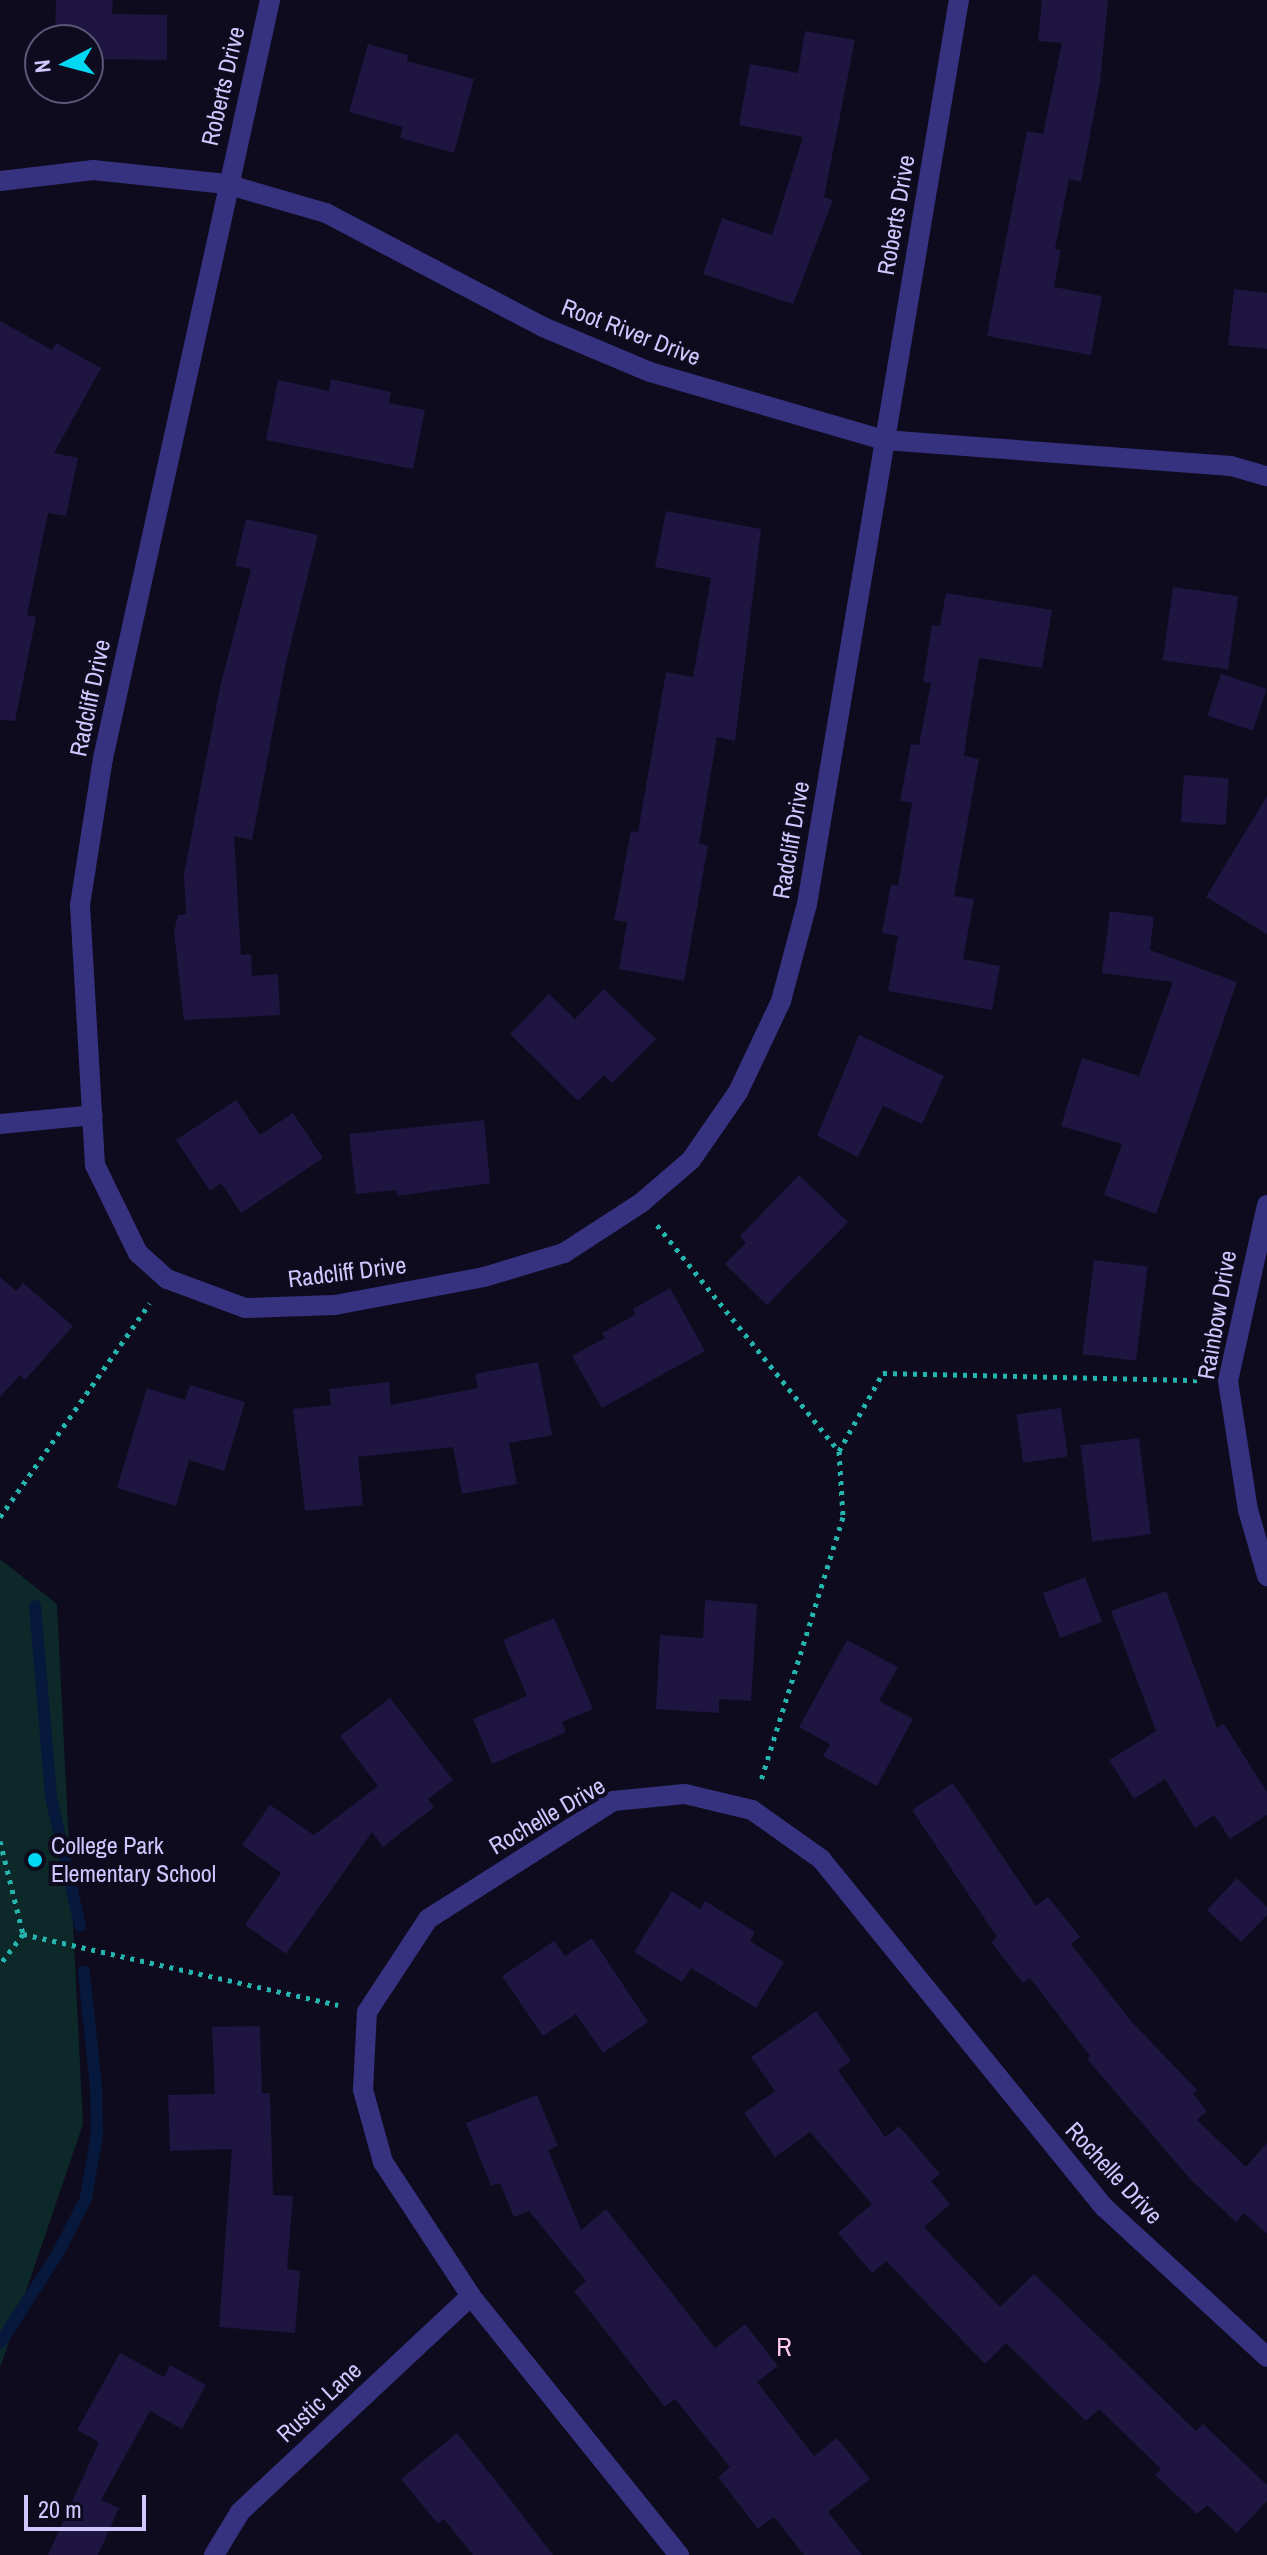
<!DOCTYPE html>
<html>
<head>
<meta charset="utf-8">
<style>
	body { margin:0 }
	#map { position:relative; width:1267px; height:2555px; overflow:hidden; background:#0e0b1e; font-family:"Archivo Narrow",sans-serif }
	div>[style] { position:absolute }
	.green>* { inset:0; background:#0d2828 }
	.stream>* { height:12px; margin:-6px; padding:0 6px; transform-origin:6px; border-radius:6px; background:#06193c }
	.building>* { inset:0; background:#1e1540; transform-origin:0 0 }
	.path>* { height:5px; margin-top:-2.5px; transform-origin:0; background:repeating-linear-gradient(90deg,#25b5ae 0 4px,transparent 0 10px) }
	.minor>* { height:20px; margin:-10px; padding:0 10px; transform-origin:10px; border-radius:10px; background:#363280 }
	.dots>* { width:22px; height:22px; translate:-50% -50%; box-sizing:border-box; border:4px solid #0e0b1e; border-radius:50% }
	span { translate:-50% -50%; white-space:nowrap; text-align:center; line-height:1.15; -webkit-text-stroke:8px #0e0b1e; paint-order:stroke }
	.street-label { font-size:24px; color:#cec8ff }
	.poi-label { font-size:24px; color:#cec8ff }
	.left { translate:0 -50%; text-align:left }
	.neighbourhood-label { font-size:26px; color:#ffcaeb; letter-spacing:2px }
	.north { position:absolute; left:24px; top:24px; width:80px; height:80px; box-sizing:border-box; background:#0e0b1e; border:2px solid #5b5778; border-radius:50%; rotate:264deg; font-size:22px; font-weight:700; line-height:32px; text-align:center; color:#cec8ff }
	.north::after { content:''; display:block; margin:auto; width:28px; height:36px; background:#00d8f3; clip-path:polygon(50% 0,100% 100%,50% 72%,0 100%) }
	.scale { position:absolute; left:24px; top:2495px; width:122px; height:36px; box-sizing:border-box; border:4px solid #cec8ff; border-top:0; padding-left:10px; font-size:24px; line-height:28px; white-space:nowrap; color:#cec8ff; -webkit-text-stroke:6px #0e0b1e; paint-order:stroke }
</style>
</head>
<body>
<div id="map">
	<div class="green">
		<i style="clip-path:polygon(0 1559px,57px 1604px,83px 2124px,0 2368px)"></i>
	</div>
	<div class="stream">
		<i style="left:35px;top:1606px;width:192px;rotate:85.2deg"></i>
		<i style="left:51px;top:1797px;width:132px;rotate:77.3deg"></i>
		<i style="left:0;top:2343px;width:105px;rotate:-57.1deg"></i>
		<i style="left:57px;top:2255px;width:64px;rotate:-63deg"></i>
		<i style="left:86px;top:2198px;width:65px;rotate:-80.2deg"></i>
		<i style="left:97px;top:2134px;width:47px;rotate:-91.2deg"></i>
		<i style="left:96px;top:2087px;width:116px;rotate:-96deg"></i>
	</div>
	<div class="building">
		<i style="clip-path:polygon(56px 0,113px 0,112px 14px,167px 15px,167px 60px,88px 59px,88px 40px,55px 40px)"></i>
		<i style="clip-path:polygon(1042px 0,1108px 0,1100px 83px,1081px 182px,1069px 179px,1055px 249px,1061px 250px,1054px 287px,1102px 296px,1091px 355px,987px 336px,1027px 131px,1043px 134px,1062px 43px,1038px 41px)"></i>
		<i style="clip-path:polygon(805px 31px,855px 40px,824px 197px,833px 200px,793px 304px,703px 274px,722px 218px,772px 235px,803px 137px,739px 125px,750px 64px,798px 73px)"></i>
		<i style="clip-path:polygon(368px 44px,408px 55px,407px 61px,474px 79px,454px 153px,400px 138px,403px 127px,349px 112px)"></i>
		<i style="clip-path:polygon(1234px 289px,1267px 293px,1267px 349px,1228px 345px)"></i>
		<i style="clip-path:polygon(0 321px,52px 350px,56px 343px,101px 368px,54px 453px,78px 458px,66px 516px,48px 513px,27px 615px,36px 617px,15px 721px,0 720px)"></i>
		<i style="clip-path:polygon(331px 379px,391px 392px,389px 403px,425px 410px,413px 469px,266px 440px,278px 380px,329px 391px)"></i>
		<i style="clip-path:polygon(666px 511px,761px 529px,735px 741px,717px 737px,699px 844px,708px 845px,684px 981px,619px 969px,627px 922px,614px 920px,631px 831px,638px 832px,666px 672px,693px 677px,711px 578px,655px 567px)"></i>
		<i style="clip-path:polygon(246px 519px,318px 535px,285px 667px,252px 840px,234px 836px,241px 955px,251px 954px,252px 976px,278px 974px,280px 1015px,184px 1020px,174px 932px,178px 915px,186px 914px,184px 874px,220px 687px,251px 569px,235px 566px)"></i>
		<i style="left:1173px;top:587px;width:66px;height:74px;rotate:8deg"></i>
		<i style="clip-path:polygon(946px 593px,1052px 610px,1042px 668px,979px 658px,969px 720px,964px 756px,979px 759px,954px 896px,974px 899px,963px 959px,1000px 966px,992px 1010px,888px 991px,898px 936px,882px 933px,891px 884px,898px 886px,912px 803px,900px 801px,911px 744px,919px 745px,931px 683px,923px 682px,932px 625px,940px 626px)"></i>
		<i style="left:1221px;top:674px;width:48px;height:44px;rotate:18deg"></i>
		<i style="left:1184px;top:775px;width:45px;height:47px;rotate:4deg"></i>
		<i style="clip-path:polygon(1267px 796px,1267px 934px,1206px 897px)"></i>
		<i style="clip-path:polygon(1110px 911px,1154px 917px,1150px 950px,1237px 982px,1156px 1214px,1104px 1195px,1122px 1144px,1061px 1126px,1082px 1058px,1139px 1076px,1173px 982px,1102px 973px)"></i>
		<i style="clip-path:polygon(604px 989px,656px 1039px,612px 1083px,604px 1075px,578px 1101px,510px 1034px,549px 994px,575px 1019px)"></i>
		<i style="clip-path:polygon(859px 1035px,944px 1076px,922px 1124px,883px 1106px,858px 1157px,817px 1136px)"></i>
		<i style="clip-path:polygon(236px 1100px,260px 1135px,293px 1113px,323px 1158px,241px 1213px,221px 1183px,210px 1191px,176px 1140px)"></i>
		<i style="clip-path:polygon(484px 1120px,490px 1183px,397px 1196px,396px 1190px,356px 1194px,349px 1134px)"></i>
		<i style="clip-path:polygon(799px 1175px,848px 1222px,767px 1305px,725px 1264px,746px 1243px,740px 1236px)"></i>
		<i style="left:1094px;top:1260px;width:54px;height:95px;rotate:7deg"></i>
		<i style="clip-path:polygon(0 1277px,16px 1291px,23px 1283px,73px 1326px,25px 1380px,20px 1375px,0 1397px)"></i>
		<i style="clip-path:polygon(670px 1288px,705px 1351px,602px 1408px,572px 1356px,605px 1338px,602px 1333px,635px 1315px,633px 1309px)"></i>
		<i style="clip-path:polygon(538px 1362px,552px 1435px,509px 1443px,517px 1484px,462px 1494px,453px 1447px,358px 1457px,363px 1505px,305px 1511px,293px 1409px,331px 1405px,329px 1389px,389px 1382px,391px 1405px,478px 1388px,475px 1374px)"></i>
		<i style="clip-path:polygon(190px 1385px,245px 1402px,224px 1471px,189px 1460px,176px 1506px,117px 1488px,147px 1388px,185px 1400px)"></i>
		<i style="left:1061px;top:1408px;width:49px;height:45px;rotate:82deg"></i>
		<i style="left:1139px;top:1438px;width:97px;height:59px;rotate:83deg"></i>
		<i style="left:1085px;top:1577px;width:48px;height:45px;rotate:69deg"></i>
		<i style="clip-path:polygon(1166px 1591px,1217px 1728px,1224px 1724px,1267px 1792px,1267px 1815px,1230px 1839px,1214px 1815px,1195px 1828px,1165px 1779px,1134px 1799px,1109px 1760px,1156px 1731px,1111px 1611px)"></i>
		<i style="clip-path:polygon(705px 1600px,757px 1604px,751px 1701px,719px 1699px,719px 1713px,656px 1709px,660px 1635px,703px 1638px)"></i>
		<i style="clip-path:polygon(554px 1618px,593px 1709px,562px 1722px,566px 1732px,492px 1764px,473px 1719px,527px 1696px,503px 1640px)"></i>
		<i style="clip-path:polygon(847px 1640px,898px 1667px,879px 1701px,913px 1719px,877px 1786px,823px 1756px,830px 1744px,799px 1727px)"></i>
		<i style="clip-path:polygon(390px 1698px,453px 1780px,428px 1799px,434px 1807px,383px 1847px,372px 1832px,286px 1954px,245px 1925px,281px 1873px,242px 1845px,270px 1805px,314px 1835px,378px 1786px,340px 1736px)"></i>
		<i style="clip-path:polygon(953px 1783px,1036px 1906px,1048px 1897px,1080px 1937px,1071px 1944px,1131px 2021px,1197px 2090px,1193px 2094px,1207px 2111px,1197px 2120px,1246px 2167px,1267px 2143px,1267px 2234px,1244px 2213px,1236px 2222px,1191px 2180px,1087px 2059px,1090px 2056px,1030px 1978px,1023px 1983px,991px 1942px,997px 1937px,912px 1810px)"></i>
		<i style="clip-path:polygon(1237px 1878px,1267px 1907px,1267px 1915px,1241px 1942px,1207px 1910px)"></i>
		<i style="clip-path:polygon(672px 1891px,700px 1909px,705px 1901px,755px 1932px,750px 1941px,784px 1962px,756px 2008px,691px 1968px,682px 1982px,634px 1952px)"></i>
		<i style="clip-path:polygon(592px 1938px,648px 2022px,603px 2053px,576px 2014px,543px 2036px,502px 1976px,554px 1941px,565px 1956px)"></i>
		<i style="clip-path:polygon(816px 2011px,851px 2061px,838px 2070px,885px 2137px,899px 2126px,940px 2174px,931px 2181px,950px 2204px,924px 2227px,1000px 2307px,1034px 2274px,1196px 2431px,1203px 2424px,1267px 2485px,1267px 2501px,1237px 2533px,1207px 2505px,1197px 2514px,1155px 2475px,1161px 2469px,1099px 2409px,1086px 2421px,1006px 2343px,985px 2364px,886px 2261px,872px 2273px,838px 2233px,872px 2204px,810px 2132px,775px 2157px,744px 2113px,775px 2091px,751px 2057px)"></i>
		<i style="clip-path:polygon(260px 2026px,262px 2093px,270px 2093px,273px 2195px,293px 2196px,287px 2269px,300px 2271px,295px 2333px,219px 2327px,232px 2149px,170px 2151px,168px 2095px,215px 2094px,212px 2027px)"></i>
		<i style="clip-path:polygon(537px 2095px,558px 2146px,548px 2150px,581px 2230px,606px 2209px,715px 2348px,745px 2324px,778px 2366px,757px 2382px,814px 2456px,837px 2438px,870px 2479px,828px 2512px,862px 2555px,804px 2555px,774px 2517px,758px 2529px,718px 2477px,730px 2467px,675px 2399px,665px 2407px,574px 2291px,586px 2281px,529px 2211px,514px 2217px,500px 2183px,491px 2186px,466px 2123px)"></i>
		<i style="clip-path:polygon(120px 2353px,164px 2377px,170px 2365px,206px 2385px,182px 2429px,150px 2411px,101px 2500px,119px 2508px,98px 2555px,48px 2555px,99px 2442px,77px 2430px)"></i>
		<i style="clip-path:polygon(457px 2433px,496px 2481px,553px 2555px,473px 2555px,444px 2519px,438px 2524px,401px 2479px)"></i>
	</div>
	<div class="path">
		<i style="left:657px;top:1225px;width:290px;rotate:51.2deg"></i>
		<i style="left:839px;top:1451px;width:66px;rotate:86.5deg"></i>
		<i style="left:843px;top:1517px;width:279px;rotate:107.3deg"></i>
		<i style="left:839px;top:1451px;width:90px;rotate:-60.6deg"></i>
		<i style="left:883px;top:1373px;width:318px;rotate:1.3deg"></i>
		<i style="left:0;top:1517px;width:261px;rotate:-55deg"></i>
		<i style="left:0;top:1841px;width:96px;rotate:76.1deg"></i>
		<i style="left:23px;top:1934px;width:38px;rotate:127deg"></i>
		<i style="left:23px;top:1934px;width:323px;rotate:12.7deg"></i>
	</div>
	<div class="minor">
		<i style="left:270px;top:0;width:776px;rotate:102.42deg"></i>
		<i style="left:103px;top:758px;width:149px;rotate:98.9deg"></i>
		<i style="left:80px;top:905px;width:260px;rotate:86.7deg"></i>
		<i style="left:95px;top:1165px;width:98px;rotate:64deg"></i>
		<i style="left:138px;top:1253px;width:39px;rotate:42deg"></i>
		<i style="left:167px;top:1279px;width:83px;rotate:20.4deg"></i>
		<i style="left:245px;top:1308px;width:90px;rotate:-1.9deg"></i>
		<i style="left:335px;top:1305px;width:152px;rotate:-10.6deg"></i>
		<i style="left:484px;top:1277px;width:84px;rotate:-16.7deg"></i>
		<i style="left:564px;top:1253px;width:92px;rotate:-33deg"></i>
		<i style="left:641px;top:1203px;width:66px;rotate:-40.7deg"></i>
		<i style="left:691px;top:1160px;width:83px;rotate:-55.3deg"></i>
		<i style="left:738px;top:1092px;width:101px;rotate:-64.7deg"></i>
		<i style="left:781px;top:1001px;width:100px;rotate:-75deg"></i>
		<i style="left:807px;top:904px;width:917px;rotate:-80.46deg"></i>
		<i style="left:0;top:181px;width:94px;rotate:-6.7deg"></i>
		<i style="left:93px;top:170px;width:134px;rotate:6deg"></i>
		<i style="left:226px;top:184px;width:104px;rotate:16.2deg"></i>
		<i style="left:326px;top:213px;width:245px;rotate:27.7deg"></i>
		<i style="left:543px;top:327px;width:116px;rotate:22.8deg"></i>
		<i style="left:650px;top:372px;width:244px;rotate:16.2deg"></i>
		<i style="left:884px;top:440px;width:348px;rotate:4.3deg"></i>
		<i style="left:1231px;top:466px;width:37px;rotate:16deg"></i>
		<i style="left:0;top:1124px;width:93px;rotate:-5.5deg"></i>
		<i style="left:1267px;top:1205px;width:180px;rotate:102.5deg"></i>
		<i style="left:1228px;top:1381px;width:131px;rotate:81.2deg"></i>
		<i style="left:1248px;top:1510px;width:69px;rotate:73.9deg"></i>
		<i style="left:214px;top:2555px;width:50px;rotate:-58.8deg"></i>
		<i style="left:240px;top:2512px;width:316px;rotate:-43.1deg"></i>
		<i style="left:679px;top:2555px;width:332px;rotate:-128.8deg"></i>
		<i style="left:471px;top:2296px;width:160px;rotate:-123.3deg"></i>
		<i style="left:383px;top:2162px;width:75px;rotate:-105.5deg"></i>
		<i style="left:363px;top:2090px;width:78px;rotate:-87.1deg"></i>
		<i style="left:367px;top:2012px;width:111px;rotate:-56.7deg"></i>
		<i style="left:428px;top:1919px;width:219px;rotate:-32.5deg"></i>
		<i style="left:613px;top:1801px;width:72px;rotate:-5.6deg"></i>
		<i style="left:685px;top:1794px;width:69px;rotate:13.4deg"></i>
		<i style="left:752px;top:1810px;width:85px;rotate:35.4deg"></i>
		<i style="left:821px;top:1859px;width:450px;rotate:50.9deg"></i>
		<i style="left:1105px;top:2208px;width:220px;rotate:42.6deg"></i>
	</div>
	<div class="dots">
		<i style="left:35px;top:1860px;background:#00d8f3"></i>
	</div>
	<div class="street-label">
		<span style="left:223px;top:86px;rotate:-77deg">Roberts Drive</span>
		<span style="left:896px;top:215px;rotate:-80deg">Roberts Drive</span>
		<span style="left:631px;top:332px;rotate:21deg">Root River Drive</span>
		<span style="left:90px;top:698px;rotate:-78deg">Radcliff Drive</span>
		<span style="left:791px;top:840px;rotate:-80deg">Radcliff Drive</span>
		<span style="left:347px;top:1272px;rotate:-7deg">Radcliff Drive</span>
		<span style="left:1217px;top:1315px;rotate:-80deg">Rainbow Drive</span>
		<span style="left:547px;top:1816px;rotate:-30deg">Rochelle Drive</span>
		<span style="left:1114px;top:2173px;rotate:47deg">Rochelle Drive</span>
		<span style="left:319px;top:2402px;rotate:-43deg">Rustic Lane</span>
	</div>
	<div class="poi-label">
		<span class="left" style="left:51px;top:1860px">College Park<br>Elementary School</span>
	</div>
	<div class="neighbourhood-label">
		<span style="left:785px;top:2347px">R</span>
	</div>
	<div class="north">N</div>
	<div class="scale">20 m</div>
</div>
</body>
</html>
